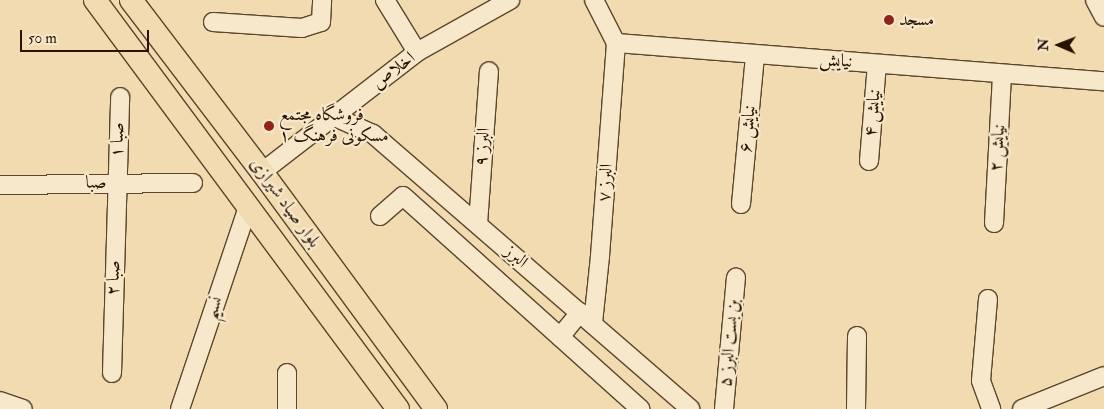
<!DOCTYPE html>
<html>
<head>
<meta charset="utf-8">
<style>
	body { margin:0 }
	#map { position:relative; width:1104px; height:409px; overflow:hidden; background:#f2dbb0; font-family:"IM FELL Double Pica",Amiri,serif }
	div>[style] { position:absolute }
	.roads { filter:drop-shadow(1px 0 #5a462c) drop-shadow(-1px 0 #5a462c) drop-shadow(0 1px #5a462c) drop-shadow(0 -1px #5a462c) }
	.minor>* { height:18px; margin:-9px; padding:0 9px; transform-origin:9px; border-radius:9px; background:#f7e8cc }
	.major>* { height:22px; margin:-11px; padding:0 11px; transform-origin:11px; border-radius:11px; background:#f2dbb0 }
	.dots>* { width:14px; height:14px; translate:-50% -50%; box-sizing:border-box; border:2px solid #f7e8cc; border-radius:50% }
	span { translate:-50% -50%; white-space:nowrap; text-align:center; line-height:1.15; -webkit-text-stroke:4.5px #f7e8cc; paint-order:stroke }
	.poi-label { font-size:18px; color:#281400 }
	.left { translate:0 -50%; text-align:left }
	.street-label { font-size:18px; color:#281400 }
	.north { position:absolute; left:1034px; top:20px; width:50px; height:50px; -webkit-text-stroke:4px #f7e8cc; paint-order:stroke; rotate:271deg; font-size:14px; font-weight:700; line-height:20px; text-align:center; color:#281400 }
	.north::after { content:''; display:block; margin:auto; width:18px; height:22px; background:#281400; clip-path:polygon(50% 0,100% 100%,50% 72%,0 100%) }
	.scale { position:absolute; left:20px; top:30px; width:129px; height:22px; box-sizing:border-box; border:2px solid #281400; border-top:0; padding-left:6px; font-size:15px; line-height:18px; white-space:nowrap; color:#281400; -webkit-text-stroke:4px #f7e8cc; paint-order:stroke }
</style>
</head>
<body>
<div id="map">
	<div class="roads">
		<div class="minor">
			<i style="left:385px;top:0;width:61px;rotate:58.4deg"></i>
			<i style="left:594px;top:0;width:48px;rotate:62.9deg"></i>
			<i style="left:1095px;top:0;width:19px;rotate:62deg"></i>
			<i style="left:213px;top:22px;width:89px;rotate:3.9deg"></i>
			<i style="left:302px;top:28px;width:20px;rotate:-18deg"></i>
			<i style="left:321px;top:22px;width:22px;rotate:-87deg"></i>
			<i style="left:616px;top:43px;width:489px;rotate:4.5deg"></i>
			<i style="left:335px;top:117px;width:42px;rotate:24.1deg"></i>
			<i style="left:373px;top:134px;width:420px;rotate:40.9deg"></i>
			<i style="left:869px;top:161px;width:97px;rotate:-85.3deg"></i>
			<i style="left:262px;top:172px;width:196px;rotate:-37.7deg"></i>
			<i style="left:417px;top:52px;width:107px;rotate:-29.2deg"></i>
			<i style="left:0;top:185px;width:193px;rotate:-0.6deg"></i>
			<i style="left:741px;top:204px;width:150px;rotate:-84.6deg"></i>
			<i style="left:380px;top:216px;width:30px;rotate:-41deg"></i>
			<i style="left:403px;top:196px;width:319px;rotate:41.9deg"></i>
			<i style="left:994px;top:223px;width:149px;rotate:-86.9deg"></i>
			<i style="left:478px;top:224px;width:153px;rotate:-85.9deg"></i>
			<i style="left:988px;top:299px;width:82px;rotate:94.9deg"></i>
			<i style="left:981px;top:381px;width:30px;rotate:70deg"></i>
			<i style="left:593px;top:323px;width:67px;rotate:-84deg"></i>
			<i style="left:600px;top:256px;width:214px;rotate:-85.7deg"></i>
			<i style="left:560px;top:337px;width:32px;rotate:-51deg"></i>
			<i style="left:112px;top:373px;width:276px;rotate:-88.3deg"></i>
			<i style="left:0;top:401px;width:24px;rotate:19deg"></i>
			<i style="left:180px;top:409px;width:213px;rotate:-71.4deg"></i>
			<i style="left:287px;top:409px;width:36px;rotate:-90deg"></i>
			<i style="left:724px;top:409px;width:132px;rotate:-84.8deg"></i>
			<i style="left:856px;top:409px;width:73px;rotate:-89.2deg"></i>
			<i style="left:1022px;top:409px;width:88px;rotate:-21.9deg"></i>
		</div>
		<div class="major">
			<i style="left:95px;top:0;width:509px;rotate:53.47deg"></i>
			<i style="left:131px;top:0;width:216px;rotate:52.7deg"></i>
			<i style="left:262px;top:172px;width:294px;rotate:53.7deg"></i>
		</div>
	</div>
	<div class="dots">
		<i style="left:889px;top:20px;background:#8f2418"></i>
		<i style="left:269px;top:126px;background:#8f2418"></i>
	</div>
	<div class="poi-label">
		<span class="left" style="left:899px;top:20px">مسجد</span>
		<span class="left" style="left:279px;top:126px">فروشگاه مجتمع<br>مسکونی فرهنگ ۱</span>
	</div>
	<div class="street-label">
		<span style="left:836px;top:61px;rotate:4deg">نیایش</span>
		<span style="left:394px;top:71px;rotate:-38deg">اخلاص</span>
		<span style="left:873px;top:113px;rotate:-85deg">نیایش ۴</span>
		<span style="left:748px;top:129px;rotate:-85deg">نیایش ۶</span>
		<span style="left:118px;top:140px;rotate:-88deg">صبا ۱</span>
		<span style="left:483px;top:147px;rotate:-86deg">البرز ۹</span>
		<span style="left:998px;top:148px;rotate:-87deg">نیایش ۲</span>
		<span style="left:96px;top:183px;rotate:-1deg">صبا</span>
		<span style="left:606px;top:183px;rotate:-86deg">البرز ۷</span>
		<span style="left:285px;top:203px;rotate:54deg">بلوار صیاد شیرازی</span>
		<span style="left:516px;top:257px;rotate:41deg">البرز</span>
		<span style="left:114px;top:278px;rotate:-88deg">صبا ۲</span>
		<span style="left:214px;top:308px;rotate:-71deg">نسیم</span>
		<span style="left:730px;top:343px;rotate:-85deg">بن بست البرز ۵</span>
	</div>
	<div class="north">N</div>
	<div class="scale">50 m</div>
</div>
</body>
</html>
